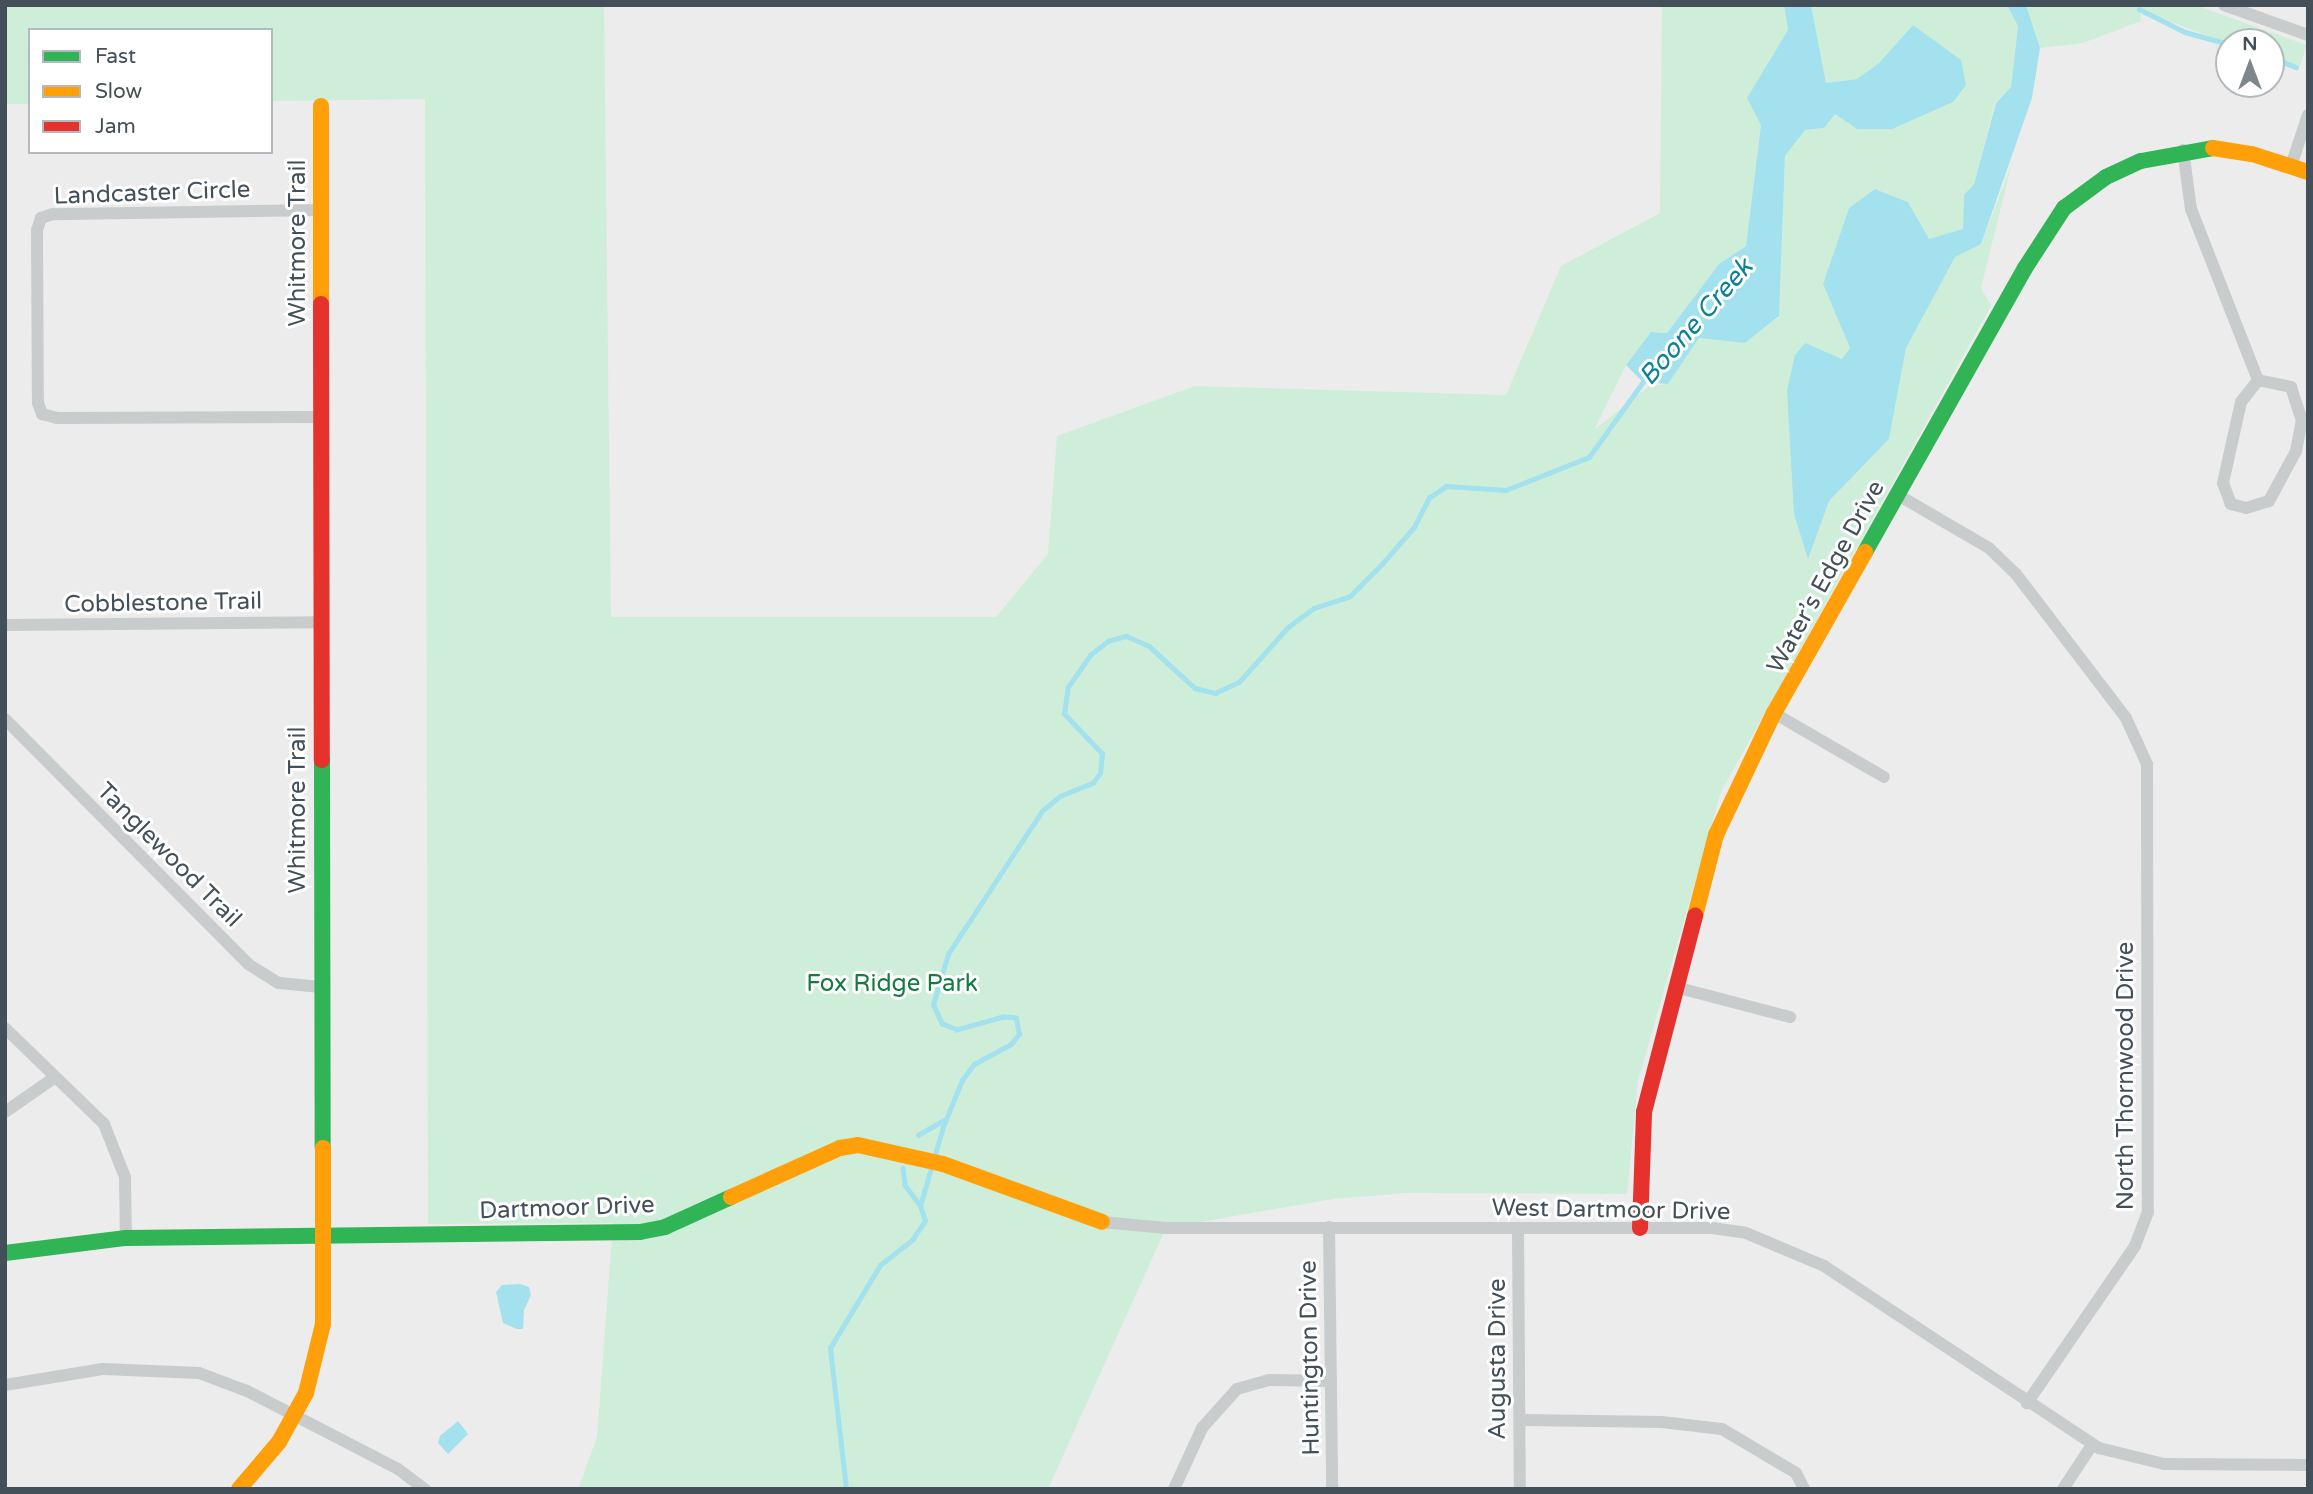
<!DOCTYPE html>
<html>
<head>
<meta charset="utf-8">
<style>
	body { margin:0 }
	#map { position:relative; width:2313px; height:1494px; overflow:hidden; background:#edecec; font-family:"Varela Round",sans-serif }
	div>[style] { position:absolute }
	.green>* { inset:0; background:#cfeed9 }
	.water>* { inset:0; background:#a2e1ed }
	.stream>* { height:4.5px; margin:-2.25px; padding:0 2.25px; transform-origin:2.25px; border-radius:2.25px; background:#a2e1ed }
	.street>* { height:12px; margin:-6px; padding:0 6px; transform-origin:6px; border-radius:6px; background:#c8cccd }
	.fast>* { height:16px; margin:-8px; padding:0 8px; transform-origin:8px; border-radius:8px; background:#30b455 }
	.slow>* { height:16px; margin:-8px; padding:0 8px; transform-origin:8px; border-radius:8px; background:#ff9f0a }
	.jam>* { height:16px; margin:-8px; padding:0 8px; transform-origin:8px; border-radius:8px; background:#e5322d }
	span { translate:-50% -50%; white-space:nowrap; text-align:center; line-height:1.15; -webkit-text-stroke:6px #fff; paint-order:stroke }
	.street-label { font-size:24px; color:#435059 }
	.park-label { font-size:24px; color:#147a42 }
	.water-label { font-size:26px; color:#0a8197; font-style:italic }
	.frame { position:absolute; inset:0; border:7px solid #435059; pointer-events:none }
	.legend { position:absolute; left:28px; top:28px; width:245px; height:126px; box-sizing:border-box; background:#fff; border:2px solid #b4b9bd; margin:0; padding:9px 12px; list-style:none; font-size:21px; color:#435059 }
	.legend li { display:flex; align-items:center; gap:14px; height:35px }
	.legend b { width:35px; border:2px solid #b4b9bd }
	.north { position:absolute; left:2215px; top:28px; width:70px; height:70px; box-sizing:border-box; background:#fff; border:2px solid #b4b9bd; border-radius:50%; rotate:0deg; font-size:19px; font-weight:700; line-height:28px; text-align:center; color:#435059 }
	.north::after { content:''; display:block; margin:auto; width:24px; height:32px; background:#7e878c; clip-path:polygon(50% 0,100% 100%,50% 72%,0 100%) }
</style>
</head>
<body>
<div id="map">
	<div class="green">
		<i style="clip-path:polygon(5px 5px,604px 5px,611px 617px,996px 617px,1048px 554px,1057px 436px,1195px 386px,1506px 395px,1561px 266px,1660px 213px,1662px 5px,1784px 5px,1788px 30px,1747px 98px,1761px 124px,1746px 246px,1719px 264px,1667px 333px,1651px 332px,1626px 365px,1594px 430px,1649px 386px,1668px 384px,1699px 338px,1745px 343px,1779px 317px,1785px 156px,1805px 130px,1824px 128px,1835px 114px,1857px 129px,1913px 25px,1879px 63px,1857px 79px,1826px 83px,1811px 5px,2007px 5px,2018px 26px,2011px 87px,1995px 103px,1974px 184px,1964px 195px,1963px 229px,1929px 240px,1908px 202px,1876px 189px,1849px 208px,1823px 284px,1850px 348px,1843px 359px,1805px 344px,1829px 501px,1889px 439px,1906px 348px,1955px 256px,1981px 244px,2012px 163px,1981px 288px,1991px 306px,1721px 792px,1638px 1081px,1627px 1194px,1406px 1193px,1333px 1199px,1166px 1228px,1048px 1489px,578px 1489px,597px 1437px,613px 1223px,428px 1224px,425px 99px,271px 101px,271px 30px,30px 30px,30px 104px,5px 104px)"></i>
		<i style="clip-path:polygon(2026px 5px,2195px 5px,2307px 45px,2298px 71px,2271px 61px,2271px 42px,2229px 44px,2140px 10px,2141px 21px,2083px 43px,2040px 48px)"></i>
	</div>
	<div class="water">
		<i style="clip-path:polygon(1784px 5px,1811px 5px,1826px 83px,1857px 79px,1879px 63px,1913px 25px,1961px 60px,1966px 85px,1953px 102px,1892px 129px,1857px 129px,1835px 114px,1824px 128px,1805px 130px,1785px 156px,1779px 316px,1745px 343px,1699px 338px,1668px 384px,1643px 382px,1626px 365px,1651px 332px,1667px 333px,1719px 264px,1746px 246px,1761px 125px,1747px 98px,1788px 30px)"></i>
		<i style="clip-path:polygon(2007px 5px,2026px 5px,2040px 48px,2032px 98px,1981px 244px,1955px 257px,1906px 348px,1889px 439px,1829px 501px,1808px 559px,1794px 514px,1787px 390px,1795px 355px,1805px 343px,1842px 359px,1850px 348px,1823px 284px,1849px 208px,1875px 189px,1908px 202px,1929px 239px,1963px 229px,1964px 195px,1974px 184px,1996px 103px,2011px 87px,2018px 26px)"></i>
		<i style="clip-path:polygon(520px 1284px,529px 1287px,531px 1295px,524px 1310px,523px 1329px,517px 1329px,503px 1323px,496px 1292px,502px 1285px)"></i>
		<i style="clip-path:polygon(458px 1421px,468px 1434px,448px 1454px,438px 1443px,440px 1436px)"></i>
	</div>
	<div class="stream">
		<i style="left:2139px;top:9px;width:51px;rotate:26.6deg"></i>
		<i style="left:2185px;top:32px;width:46px;rotate:15.3deg"></i>
		<i style="left:2271px;top:57px;width:27px;rotate:22deg"></i>
		<i style="left:918px;top:1135px;width:30px;rotate:-30deg"></i>
		<i style="left:903px;top:1168px;width:17px;rotate:83deg"></i>
		<i style="left:905px;top:1185px;width:25px;rotate:53deg"></i>
		<i style="left:846px;top:1489px;width:142px;rotate:-96.5deg"></i>
		<i style="left:830px;top:1348px;width:97px;rotate:-58.9deg"></i>
		<i style="left:880px;top:1265px;width:41px;rotate:-38deg"></i>
		<i style="left:912px;top:1240px;width:23px;rotate:-56deg"></i>
		<i style="left:925px;top:1221px;width:16px;rotate:-108deg"></i>
		<i style="left:920px;top:1206px;width:82px;rotate:-73.8deg"></i>
		<i style="left:943px;top:1127px;width:51px;rotate:-68deg"></i>
		<i style="left:962px;top:1080px;width:20px;rotate:-53deg"></i>
		<i style="left:974px;top:1064px;width:42px;rotate:-28.4deg"></i>
		<i style="left:1011px;top:1044px;width:13px;rotate:-51deg"></i>
		<i style="left:1019px;top:1034px;width:16px;rotate:-101deg"></i>
		<i style="left:1016px;top:1018px;width:13px;rotate:-176deg"></i>
		<i style="left:1003px;top:1017px;width:48px;rotate:164.2deg"></i>
		<i style="left:957px;top:1030px;width:16px;rotate:-158deg"></i>
		<i style="left:942px;top:1024px;width:21px;rotate:-115deg"></i>
		<i style="left:933px;top:1005px;width:53px;rotate:-73.6deg"></i>
		<i style="left:948px;top:954px;width:171px;rotate:-56.7deg"></i>
		<i style="left:1042px;top:811px;width:23px;rotate:-40deg"></i>
		<i style="left:1060px;top:796px;width:35px;rotate:-22deg"></i>
		<i style="left:1093px;top:783px;width:12px;rotate:-55deg"></i>
		<i style="left:1100px;top:773px;width:19px;rotate:-84deg"></i>
		<i style="left:1102px;top:754px;width:55px;rotate:-133.5deg"></i>
		<i style="left:1064px;top:714px;width:27px;rotate:-82deg"></i>
		<i style="left:1068px;top:687px;width:39px;rotate:-55deg"></i>
		<i style="left:1090px;top:655px;width:23px;rotate:-38deg"></i>
		<i style="left:1108px;top:641px;width:19px;rotate:-16deg"></i>
		<i style="left:1126px;top:636px;width:25px;rotate:23deg"></i>
		<i style="left:1149px;top:646px;width:62px;rotate:42.4deg"></i>
		<i style="left:1195px;top:688px;width:21px;rotate:14deg"></i>
		<i style="left:1215px;top:693px;width:26px;rotate:-25deg"></i>
		<i style="left:1239px;top:682px;width:74px;rotate:-48.3deg"></i>
		<i style="left:1288px;top:627px;width:32px;rotate:-36deg"></i>
		<i style="left:1314px;top:608px;width:38px;rotate:-18deg"></i>
		<i style="left:1350px;top:596px;width:45px;rotate:-45deg"></i>
		<i style="left:1382px;top:564px;width:49px;rotate:-49.1deg"></i>
		<i style="left:1414px;top:527px;width:33px;rotate:-63deg"></i>
		<i style="left:1429px;top:498px;width:21px;rotate:-35deg"></i>
		<i style="left:1446px;top:486px;width:60px;rotate:3.8deg"></i>
		<i style="left:1506px;top:490px;width:89px;rotate:-21.7deg"></i>
		<i style="left:1589px;top:457px;width:96px;rotate:-54.3deg"></i>
	</div>
	<div class="street">
		<i style="left:2224px;top:5px;width:89px;rotate:19.7deg"></i>
		<i style="left:2183px;top:150px;width:60px;rotate:82.3deg"></i>
		<i style="left:2191px;top:209px;width:184px;rotate:68.6deg"></i>
		<i style="left:2291px;top:166px;width:54px;rotate:-71.6deg"></i>
		<i style="left:321px;top:210px;width:268px;rotate:179.1deg"></i>
		<i style="left:53px;top:214px;width:13px;rotate:162deg"></i>
		<i style="left:41px;top:218px;width:13px;rotate:108deg"></i>
		<i style="left:37px;top:230px;width:173px;rotate:89.7deg"></i>
		<i style="left:38px;top:403px;width:12px;rotate:70deg"></i>
		<i style="left:42px;top:414px;width:16px;rotate:15deg"></i>
		<i style="left:57px;top:418px;width:264px;rotate:-0.2deg"></i>
		<i style="left:2258px;top:380px;width:34px;rotate:12deg"></i>
		<i style="left:2291px;top:387px;width:35px;rotate:72deg"></i>
		<i style="left:2302px;top:420px;width:32px;rotate:101deg"></i>
		<i style="left:2296px;top:451px;width:57px;rotate:118.4deg"></i>
		<i style="left:2269px;top:501px;width:24px;rotate:163deg"></i>
		<i style="left:2246px;top:508px;width:16px;rotate:-165deg"></i>
		<i style="left:2231px;top:504px;width:22px;rotate:-111deg"></i>
		<i style="left:2223px;top:483px;width:83px;rotate:-77.5deg"></i>
		<i style="left:2241px;top:402px;width:28px;rotate:-52deg"></i>
		<i style="left:1898px;top:495px;width:105px;rotate:30.2deg"></i>
		<i style="left:1989px;top:548px;width:37px;rotate:44deg"></i>
		<i style="left:2016px;top:574px;width:181px;rotate:52.6deg"></i>
		<i style="left:2126px;top:718px;width:51px;rotate:65.5deg"></i>
		<i style="left:2147px;top:764px;width:448px;rotate:89.9deg"></i>
		<i style="left:2148px;top:1212px;width:36px;rotate:111deg"></i>
		<i style="left:2135px;top:1246px;width:191px;rotate:124.5deg"></i>
		<i style="left:5px;top:625px;width:316px;rotate:-0.5deg"></i>
		<i style="left:1774px;top:713px;width:127px;rotate:30.2deg"></i>
		<i style="left:5px;top:719px;width:345px;rotate:45.2deg"></i>
		<i style="left:248px;top:964px;width:36px;rotate:32deg"></i>
		<i style="left:279px;top:983px;width:42px;rotate:5.4deg"></i>
		<i style="left:1675px;top:987px;width:119px;rotate:14.6deg"></i>
		<i style="left:5px;top:1028px;width:138px;rotate:44.1deg"></i>
		<i style="left:104px;top:1124px;width:57px;rotate:68.4deg"></i>
		<i style="left:125px;top:1177px;width:61px;rotate:89.1deg"></i>
		<i style="left:5px;top:1112px;width:60px;rotate:-34.8deg"></i>
		<i style="left:1102px;top:1222px;width:64px;rotate:5.4deg"></i>
		<i style="left:1166px;top:1228px;width:546px"></i>
		<i style="left:1712px;top:1228px;width:34px;rotate:8deg"></i>
		<i style="left:1746px;top:1233px;width:85px;rotate:22.9deg"></i>
		<i style="left:1824px;top:1266px;width:330px;rotate:33.5deg"></i>
		<i style="left:2099px;top:1448px;width:67px;rotate:13.8deg"></i>
		<i style="left:2164px;top:1464px;width:144px;rotate:0.4deg"></i>
		<i style="left:1329px;top:1227px;width:262px;rotate:89.3deg"></i>
		<i style="left:1518px;top:1230px;width:259px;rotate:89.6deg"></i>
		<i style="left:5px;top:1385px;width:99px;rotate:-9.3deg"></i>
		<i style="left:103px;top:1369px;width:96px;rotate:2.4deg"></i>
		<i style="left:199px;top:1373px;width:51px;rotate:20.6deg"></i>
		<i style="left:247px;top:1391px;width:170px;rotate:27.3deg"></i>
		<i style="left:398px;top:1469px;width:34px;rotate:37deg"></i>
		<i style="left:1520px;top:1420px;width:142px;rotate:0.8deg"></i>
		<i style="left:1662px;top:1422px;width:60px;rotate:6.7deg"></i>
		<i style="left:1722px;top:1429px;width:86px;rotate:30.7deg"></i>
		<i style="left:1796px;top:1473px;width:18px;rotate:63deg"></i>
		<i style="left:1174px;top:1489px;width:67px;rotate:-65.3deg"></i>
		<i style="left:1202px;top:1428px;width:52px;rotate:-48.1deg"></i>
		<i style="left:1237px;top:1389px;width:33px;rotate:-16deg"></i>
		<i style="left:1269px;top:1380px;width:62px;rotate:0.9deg"></i>
		<i style="left:2063px;top:1489px;width:53px;rotate:-56.6deg"></i>
	</div>
	<div class="fast">
		<i style="left:1865px;top:552px;width:326px;rotate:-60.6deg"></i>
		<i style="left:2025px;top:268px;width:72px;rotate:-57deg"></i>
		<i style="left:2064px;top:208px;width:52px;rotate:-36.4deg"></i>
		<i style="left:2106px;top:177px;width:38px;rotate:-25deg"></i>
		<i style="left:2141px;top:161px;width:73px;rotate:-10.2deg"></i>
		<i style="left:322px;top:760px;width:388px;rotate:89.9deg"></i>
		<i style="left:5px;top:1253px;width:122px;rotate:-7.1deg"></i>
		<i style="left:126px;top:1238px;width:514px;rotate:-0.67deg"></i>
		<i style="left:640px;top:1232px;width:25px;rotate:-11deg"></i>
		<i style="left:665px;top:1227px;width:72px;rotate:-24.4deg"></i>
	</div>
	<div class="slow">
		<i style="left:321px;top:106px;width:198px;rotate:90deg"></i>
		<i style="left:2213px;top:148px;width:39px;rotate:9deg"></i>
		<i style="left:2252px;top:154px;width:59px;rotate:17.8deg"></i>
		<i style="left:1695px;top:916px;width:84px;rotate:-75.5deg"></i>
		<i style="left:1716px;top:835px;width:135px;rotate:-64.6deg"></i>
		<i style="left:1774px;top:713px;width:185px;rotate:-60.5deg"></i>
		<i style="left:731px;top:1197px;width:120px;rotate:-24.2deg"></i>
		<i style="left:840px;top:1148px;width:18px;rotate:-9deg"></i>
		<i style="left:858px;top:1145px;width:87px;rotate:12.6deg"></i>
		<i style="left:943px;top:1164px;width:169px;rotate:20deg"></i>
		<i style="left:239px;top:1489px;width:62px;rotate:-49.6deg"></i>
		<i style="left:279px;top:1442px;width:56px;rotate:-61.1deg"></i>
		<i style="left:306px;top:1393px;width:71px;rotate:-76.2deg"></i>
		<i style="left:323px;top:1324px;width:176px;rotate:-90deg"></i>
	</div>
	<div class="jam">
		<i style="left:321px;top:304px;width:456px;rotate:89.9deg"></i>
		<i style="left:1640px;top:1228px;width:116px;rotate:-88deg"></i>
		<i style="left:1644px;top:1112px;width:203px;rotate:-75.4deg"></i>
	</div>
	<div class="street-label">
		<span style="left:152px;top:193px;rotate:-2deg">Landcaster Circle</span>
		<span style="left:298px;top:243px;rotate:-90deg">Whitmore Trail</span>
		<span style="left:1826px;top:577px;rotate:-61deg">Water’s Edge Drive</span>
		<span style="left:163px;top:603px;rotate:-1deg">Cobblestone Trail</span>
		<span style="left:298px;top:810px;rotate:-90deg">Whitmore Trail</span>
		<span style="left:169px;top:855px;rotate:45deg">Tanglewood Trail</span>
		<span style="left:2126px;top:1076px;rotate:-90deg">North Thornwood Drive</span>
		<span style="left:567px;top:1208px;rotate:-2deg">Dartmoor Drive</span>
		<span style="left:1611px;top:1210px;rotate:1deg">West Dartmoor Drive</span>
		<span style="left:1310px;top:1358px;rotate:-91deg">Huntington Drive</span>
		<span style="left:1498px;top:1359px;rotate:-90deg">Augusta Drive</span>
	</div>
	<div class="park-label">
		<span style="left:892px;top:984px">Fox Ridge Park</span>
	</div>
	<div class="water-label">
		<span style="left:1696px;top:322px;rotate:-49deg">Boone Creek</span>
	</div>
	<div class="frame"></div>
	<ul class="legend">
	<li><b style="height:9px;background:#30b455"></b>Fast</li>
	<li><b style="height:9px;background:#ff9f0a"></b>Slow</li>
	<li><b style="height:9px;background:#e5322d"></b>Jam</li>
	</ul>
	<div class="north">N</div>
</div>
</body>
</html>
